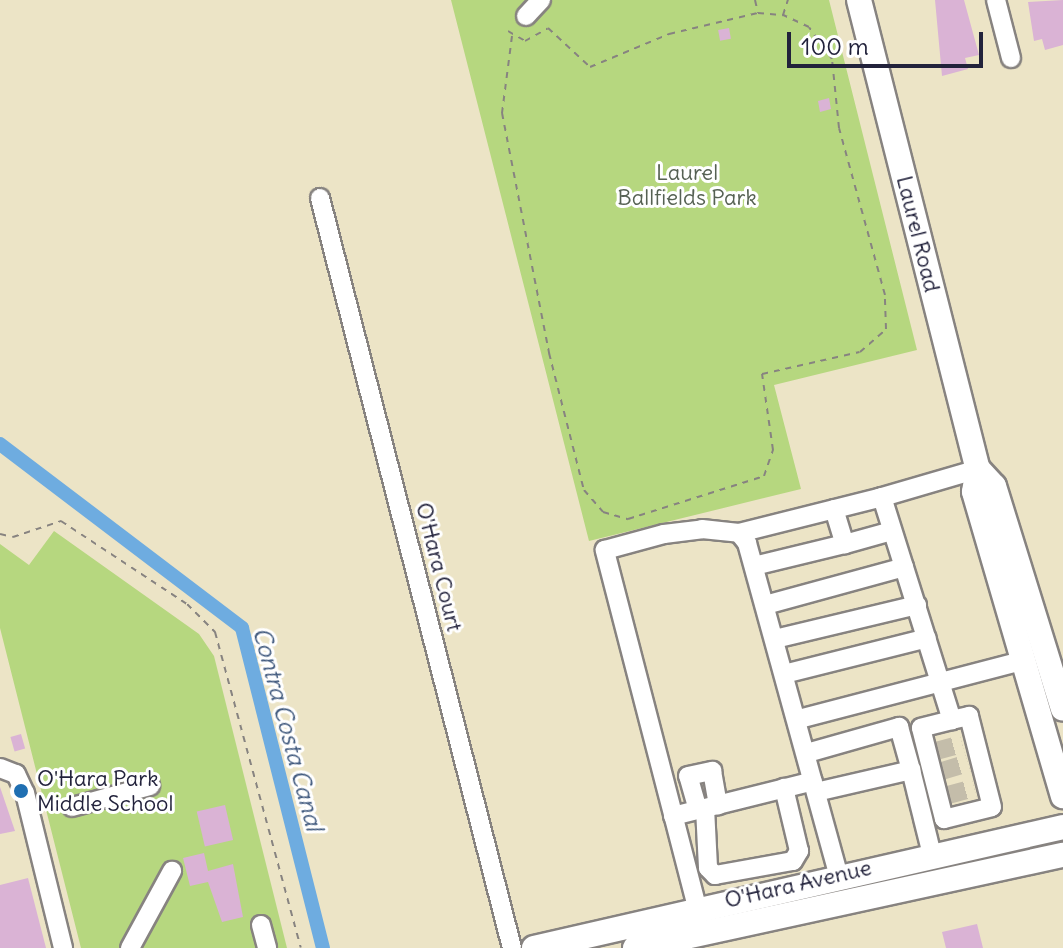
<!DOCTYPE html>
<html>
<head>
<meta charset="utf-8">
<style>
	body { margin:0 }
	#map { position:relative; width:1063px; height:948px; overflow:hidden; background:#ece4c6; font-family:Delius,sans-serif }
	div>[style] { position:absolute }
	.green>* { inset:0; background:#b6d77f }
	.canal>* { height:14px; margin:-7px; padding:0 7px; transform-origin:7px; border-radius:7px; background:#6eace0 }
	.building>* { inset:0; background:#dab3d5; transform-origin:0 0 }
	.minor-tunnel>* { height:18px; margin-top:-9px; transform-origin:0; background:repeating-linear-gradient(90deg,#c4bdaa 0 18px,transparent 0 27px) }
	.path>* { height:2px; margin-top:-1px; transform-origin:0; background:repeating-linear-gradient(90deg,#878380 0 6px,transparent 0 12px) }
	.roads { filter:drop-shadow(2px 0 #878380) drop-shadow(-2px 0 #878380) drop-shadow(0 2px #878380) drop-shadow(0 -2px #878380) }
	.minor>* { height:18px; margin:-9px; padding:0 9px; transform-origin:9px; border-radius:9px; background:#fff }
	.major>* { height:24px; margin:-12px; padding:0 12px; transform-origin:12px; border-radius:12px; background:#fff }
	.dots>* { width:22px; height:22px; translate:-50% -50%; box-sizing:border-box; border:4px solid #fff; border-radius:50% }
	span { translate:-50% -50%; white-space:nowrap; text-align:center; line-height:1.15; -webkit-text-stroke:6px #fff; paint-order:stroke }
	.park-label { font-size:22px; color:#566153 }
	.street-label { font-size:22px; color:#22223b }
	.poi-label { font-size:22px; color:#22223b }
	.left { translate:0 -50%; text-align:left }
	.water-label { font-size:24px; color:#40597d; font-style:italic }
	.scale { position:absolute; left:787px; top:32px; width:196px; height:36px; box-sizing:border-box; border:4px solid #22223b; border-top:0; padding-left:10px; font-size:24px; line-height:28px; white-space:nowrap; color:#22223b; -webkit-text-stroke:6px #fff; paint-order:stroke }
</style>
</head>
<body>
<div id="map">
	<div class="green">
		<i style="clip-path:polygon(451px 0,829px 0,917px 350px,774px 385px,801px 489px,589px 541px)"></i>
		<i style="clip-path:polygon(54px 531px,199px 634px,214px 656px,287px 948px,81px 948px,0 628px,0 544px,29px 565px)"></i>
	</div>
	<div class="canal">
		<i style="left:0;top:444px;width:304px;rotate:37.2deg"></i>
		<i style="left:242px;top:628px;width:330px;rotate:75.8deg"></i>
	</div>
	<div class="building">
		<i style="clip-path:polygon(935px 0,964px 0,979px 55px,965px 58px,968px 69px,942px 76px)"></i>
		<i style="clip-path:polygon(1063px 0,1063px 45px,1045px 50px,1042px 39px,1034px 41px,1028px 2px)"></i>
		<i style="left:729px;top:28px;width:11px;height:11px;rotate:80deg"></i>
		<i style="clip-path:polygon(829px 98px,831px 109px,820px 112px,818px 101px)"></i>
		<i style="left:21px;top:734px;width:15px;height:11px;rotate:74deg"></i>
		<i style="clip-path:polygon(0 787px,15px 831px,0 834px)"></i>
		<i style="left:225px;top:805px;width:36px;height:29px;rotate:77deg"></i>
		<i style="clip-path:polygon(204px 853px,208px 871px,233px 864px,243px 917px,222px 922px,208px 882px,190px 886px,183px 858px)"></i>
		<i style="clip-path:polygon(28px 878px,46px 948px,0 948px,0 885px)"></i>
		<i style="clip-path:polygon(977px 924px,983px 948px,946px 948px,942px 932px)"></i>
	</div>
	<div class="minor-tunnel">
		<i style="left:936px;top:751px;width:27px;rotate:-15deg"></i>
		<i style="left:942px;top:771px;width:27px;rotate:-17deg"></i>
		<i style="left:948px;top:795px;width:27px;rotate:-15deg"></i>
	</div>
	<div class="path">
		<i style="left:755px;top:0;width:13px;rotate:77deg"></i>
		<i style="left:758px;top:13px;width:25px;rotate:5deg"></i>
		<i style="left:783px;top:15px;width:16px;rotate:-72deg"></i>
		<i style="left:508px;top:31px;width:20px;rotate:30deg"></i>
		<i style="left:525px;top:41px;width:26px;rotate:-29deg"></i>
		<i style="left:548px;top:28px;width:57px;rotate:42.9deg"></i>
		<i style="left:590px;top:67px;width:86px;rotate:-22.7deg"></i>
		<i style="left:669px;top:34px;width:91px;rotate:-13.3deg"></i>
		<i style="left:512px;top:36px;width:78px;rotate:97.4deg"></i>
		<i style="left:502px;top:113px;width:245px;rotate:78.9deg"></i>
		<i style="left:549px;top:353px;width:141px;rotate:75.7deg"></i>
		<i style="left:584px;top:490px;width:29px;rotate:49deg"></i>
		<i style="left:603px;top:512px;width:26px;rotate:16deg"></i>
		<i style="left:628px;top:519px;width:143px;rotate:-17.5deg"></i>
		<i style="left:764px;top:476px;width:28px;rotate:-71deg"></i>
		<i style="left:773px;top:450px;width:77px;rotate:-98.2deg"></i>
		<i style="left:762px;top:374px;width:100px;rotate:-12.7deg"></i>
		<i style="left:860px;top:352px;width:35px;rotate:-41deg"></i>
		<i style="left:886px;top:329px;width:34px;rotate:-92deg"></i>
		<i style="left:885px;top:295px;width:173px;rotate:-105.4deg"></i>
		<i style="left:839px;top:128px;width:69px;rotate:-95.8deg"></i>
		<i style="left:832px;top:59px;width:39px;rotate:-126deg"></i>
		<i style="left:809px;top:27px;width:29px;rotate:-155deg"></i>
		<i style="left:0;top:534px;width:13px;rotate:13deg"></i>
		<i style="left:13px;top:537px;width:51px;rotate:-18.4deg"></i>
		<i style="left:61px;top:521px;width:151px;rotate:33.4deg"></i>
		<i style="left:187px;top:604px;width:40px;rotate:45deg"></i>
		<i style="left:215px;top:632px;width:327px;rotate:74.8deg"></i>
	</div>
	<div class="roads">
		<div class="minor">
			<i style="left:996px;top:0;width:60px;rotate:75.5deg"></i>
			<i style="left:526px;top:16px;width:22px;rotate:-47deg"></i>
			<i style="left:320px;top:198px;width:774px;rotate:75.64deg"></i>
			<i style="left:879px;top:498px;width:103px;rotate:-16.3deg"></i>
			<i style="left:834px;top:509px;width:37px;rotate:73deg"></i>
			<i style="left:845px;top:544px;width:49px;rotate:-15.5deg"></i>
			<i style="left:739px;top:533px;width:147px;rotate:-14.1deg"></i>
			<i style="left:882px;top:497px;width:234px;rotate:72.6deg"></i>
			<i style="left:952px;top:720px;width:32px;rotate:166deg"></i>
			<i style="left:921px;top:728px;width:94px;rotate:75.8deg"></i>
			<i style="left:944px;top:819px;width:49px;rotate:-14deg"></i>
			<i style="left:992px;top:807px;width:94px;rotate:-104.2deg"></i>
			<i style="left:969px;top:716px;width:17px;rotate:167deg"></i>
			<i style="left:758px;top:565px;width:89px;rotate:-13.6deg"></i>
			<i style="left:769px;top:604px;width:140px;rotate:-15.3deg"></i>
			<i style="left:779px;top:638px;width:142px;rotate:-13.4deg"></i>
			<i style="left:788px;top:673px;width:143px;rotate:-14.1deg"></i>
			<i style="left:799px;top:719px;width:234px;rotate:-14.6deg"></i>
			<i style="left:807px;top:753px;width:96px;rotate:-15.8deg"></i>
			<i style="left:899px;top:727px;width:45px;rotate:74.4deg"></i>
			<i style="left:0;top:768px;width:17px;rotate:21deg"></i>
			<i style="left:16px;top:774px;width:21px;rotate:65deg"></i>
			<i style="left:25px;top:793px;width:160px;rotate:76.2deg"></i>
			<i style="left:816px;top:792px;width:98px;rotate:-13deg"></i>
			<i style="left:911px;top:770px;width:88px;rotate:76.1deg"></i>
			<i style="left:72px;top:807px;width:81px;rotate:-15.1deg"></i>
			<i style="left:705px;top:808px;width:60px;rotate:87.1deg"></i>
			<i style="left:708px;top:868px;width:10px;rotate:45deg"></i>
			<i style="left:715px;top:875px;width:79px;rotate:-10.2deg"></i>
			<i style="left:793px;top:861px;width:12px;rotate:-59deg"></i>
			<i style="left:799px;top:851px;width:65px;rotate:-103.4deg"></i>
			<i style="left:698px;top:810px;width:35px;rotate:-106deg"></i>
			<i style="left:688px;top:776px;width:25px;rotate:-12deg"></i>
			<i style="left:712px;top:771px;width:35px;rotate:80deg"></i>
			<i style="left:673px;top:816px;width:144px;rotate:-14deg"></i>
			<i style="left:697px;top:907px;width:369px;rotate:-104.5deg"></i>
			<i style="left:605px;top:550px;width:61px;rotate:-15.2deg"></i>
			<i style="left:664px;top:534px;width:38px;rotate:-7deg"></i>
			<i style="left:702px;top:529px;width:37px;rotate:6deg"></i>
			<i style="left:739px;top:533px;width:13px;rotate:51deg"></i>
			<i style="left:747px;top:543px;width:343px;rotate:74.6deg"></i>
			<i style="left:261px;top:925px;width:24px;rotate:75deg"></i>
			<i style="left:130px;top:948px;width:88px;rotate:-61.4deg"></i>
		</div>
		<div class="major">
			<i style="left:859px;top:0;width:484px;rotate:75.8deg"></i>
			<i style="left:978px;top:469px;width:23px;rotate:100deg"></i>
			<i style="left:974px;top:492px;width:317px;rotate:73.7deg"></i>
			<i style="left:978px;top:469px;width:23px;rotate:47deg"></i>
			<i style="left:994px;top:486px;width:233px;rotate:72.8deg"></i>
			<i style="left:534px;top:948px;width:543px;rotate:-12.88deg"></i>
			<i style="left:635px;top:948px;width:438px;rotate:-12.3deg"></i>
		</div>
	</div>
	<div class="dots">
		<i style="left:21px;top:791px;background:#1f6fb2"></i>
	</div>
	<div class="park-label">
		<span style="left:687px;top:185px">Laurel<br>Ballfields Park</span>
	</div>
	<div class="street-label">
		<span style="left:918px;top:234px;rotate:76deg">Laurel Road</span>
		<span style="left:439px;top:567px;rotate:76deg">O'Hara Court</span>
		<span style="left:798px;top:884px;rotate:-13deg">O'Hara Avenue</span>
	</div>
	<div class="poi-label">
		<span class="left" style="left:37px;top:791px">O'Hara Park<br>Middle School</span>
	</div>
	<div class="water-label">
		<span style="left:288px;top:729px;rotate:75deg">Contra Costa Canal</span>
	</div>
	<div class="scale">100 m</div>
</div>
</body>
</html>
